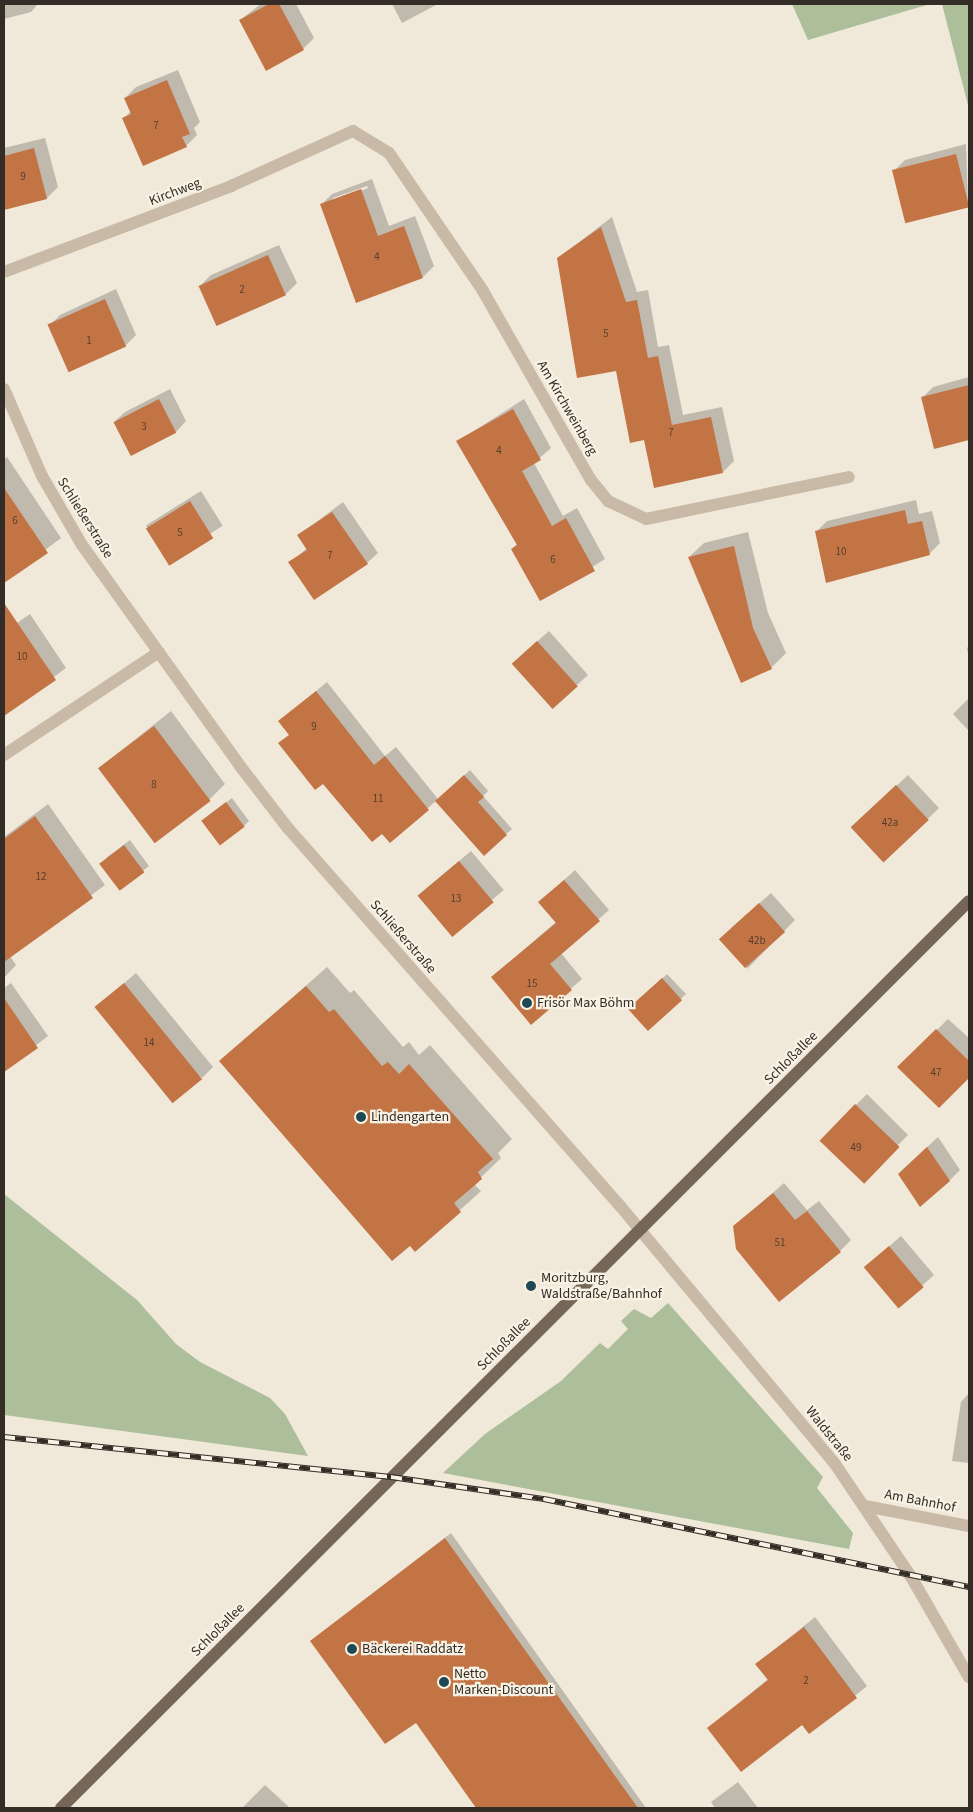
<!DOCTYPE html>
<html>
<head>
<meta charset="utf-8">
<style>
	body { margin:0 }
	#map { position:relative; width:973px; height:1812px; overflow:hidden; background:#f0e8d9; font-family:"Source Sans 3",sans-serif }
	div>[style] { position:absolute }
	.green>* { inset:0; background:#adbe9a }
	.shadow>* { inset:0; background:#0003; transform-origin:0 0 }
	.building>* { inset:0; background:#c27445; transform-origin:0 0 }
	.minor>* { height:12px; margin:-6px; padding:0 6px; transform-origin:6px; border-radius:6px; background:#c8baa6 }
	.major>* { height:12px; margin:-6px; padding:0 6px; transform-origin:6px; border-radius:6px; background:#756658 }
	.rail>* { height:5.5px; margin-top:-2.75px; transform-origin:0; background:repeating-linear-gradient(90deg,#f8f2e5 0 11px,#342c26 0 22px); box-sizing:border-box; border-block:1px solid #342c26 }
	.dots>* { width:14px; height:14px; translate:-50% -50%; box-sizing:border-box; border:2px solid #f8f2e5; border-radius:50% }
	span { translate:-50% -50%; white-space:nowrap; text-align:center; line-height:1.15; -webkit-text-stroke:4.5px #f8f2e5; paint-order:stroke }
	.number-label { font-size:11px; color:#583e2e }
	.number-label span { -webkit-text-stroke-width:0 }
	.street-label { font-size:14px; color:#342c26 }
	.poi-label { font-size:14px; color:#342c26 }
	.left { translate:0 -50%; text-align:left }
	.frame { position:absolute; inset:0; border:5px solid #342c26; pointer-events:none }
</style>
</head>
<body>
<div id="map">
	<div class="green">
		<i style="clip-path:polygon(792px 4px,930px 4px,808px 40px)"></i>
		<i style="clip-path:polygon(942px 4px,969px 4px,969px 109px)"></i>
		<i style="clip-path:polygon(4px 1194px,137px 1300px,176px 1344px,200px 1362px,270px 1398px,285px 1414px,308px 1456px,4px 1415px)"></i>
		<i style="clip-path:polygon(668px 1303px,823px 1477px,817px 1488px,853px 1533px,849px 1549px,443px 1473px,485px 1434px,561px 1381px,600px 1343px,608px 1349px,628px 1329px,621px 1321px,634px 1309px,651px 1318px)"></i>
	</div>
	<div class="shadow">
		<i style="clip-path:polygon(4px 4px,38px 4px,31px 12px,4px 19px)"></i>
		<i style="clip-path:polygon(261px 4px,296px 4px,314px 38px,303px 49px,240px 20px)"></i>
		<i style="clip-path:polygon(392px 4px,438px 4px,402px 23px)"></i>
		<i style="clip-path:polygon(178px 70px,200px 122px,194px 128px,197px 135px,186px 146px,124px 118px,131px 111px,125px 98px,136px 87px)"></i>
		<i style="clip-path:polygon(45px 138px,58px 187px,47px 198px,4px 209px,4px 148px)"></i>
		<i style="clip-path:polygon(966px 144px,968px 206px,894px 171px,905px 160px)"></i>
		<i style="clip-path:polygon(evenodd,372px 179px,389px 226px,415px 216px,434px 266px,423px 277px,321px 205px,332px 194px,372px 179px,367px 186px,368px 188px,333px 201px,333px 198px,367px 186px)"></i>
		<i style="clip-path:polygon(612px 217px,637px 292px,648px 290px,658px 347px,669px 345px,683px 415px,722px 407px,734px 461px,723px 472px,645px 439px,617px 369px,558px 258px)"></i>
		<i style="clip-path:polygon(279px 245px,297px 283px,286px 294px,216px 324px,200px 286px,211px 275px)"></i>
		<i style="clip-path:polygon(116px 289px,136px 335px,125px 346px,49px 326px,60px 315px)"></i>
		<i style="clip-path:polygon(969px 377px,969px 439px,935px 448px,922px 398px,933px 387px)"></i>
		<i style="clip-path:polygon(170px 389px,186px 421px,176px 432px,130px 454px,114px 422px,125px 412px)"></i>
		<i style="clip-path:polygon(524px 399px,551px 448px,534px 463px,563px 516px,577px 508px,605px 559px,540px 600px,512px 549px,517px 544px,458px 441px)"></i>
		<i style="clip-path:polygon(7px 457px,61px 538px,4px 581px,4px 459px)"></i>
		<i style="left:201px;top:491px;width:41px;height:65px;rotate:58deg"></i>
		<i style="clip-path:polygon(916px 500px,919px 514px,932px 511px,940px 543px,929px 554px,816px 532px,827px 521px)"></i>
		<i style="clip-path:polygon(343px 502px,378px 553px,367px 563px,290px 563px,307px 548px,299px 535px)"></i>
		<i style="clip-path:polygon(748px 532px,768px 613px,786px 653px,771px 668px,689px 557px,704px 543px)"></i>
		<i style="clip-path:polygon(30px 614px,66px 668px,4px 714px,4px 632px)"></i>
		<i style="clip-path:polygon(549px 631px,588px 675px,577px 685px,524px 653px)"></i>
		<i style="clip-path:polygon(969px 646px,969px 659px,967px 648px)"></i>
		<i style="clip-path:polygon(327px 682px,385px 756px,396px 747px,438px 799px,470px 770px,488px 791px,483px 796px,512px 829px,506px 834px,436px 801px,390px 841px,280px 743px,290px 734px,280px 721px)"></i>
		<i style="clip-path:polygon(969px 698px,969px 731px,953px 714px)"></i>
		<i style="clip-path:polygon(171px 711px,225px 784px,209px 800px,99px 768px)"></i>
		<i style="clip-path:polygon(908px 775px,939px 808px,885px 861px,864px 816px)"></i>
		<i style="clip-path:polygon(232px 798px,249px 821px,244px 826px,208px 816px)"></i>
		<i style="clip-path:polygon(48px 804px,105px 885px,10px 956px,16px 965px,4px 978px,4px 837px)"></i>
		<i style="clip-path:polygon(130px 840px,149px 866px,119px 889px,106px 858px)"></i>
		<i style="left:471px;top:851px;width:51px;height:69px;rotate:50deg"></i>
		<i style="clip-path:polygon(575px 870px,609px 910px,561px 953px,582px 979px,531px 1023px,492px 977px,556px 922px,539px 903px)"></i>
		<i style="clip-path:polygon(771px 893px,795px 920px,747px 969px,731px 928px)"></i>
		<i style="clip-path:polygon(327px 967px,350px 993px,354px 990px,403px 1047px,409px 1042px,419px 1055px,430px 1045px,512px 1139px,498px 1153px,501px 1158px,474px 1184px,481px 1191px,416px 1250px,221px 1061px)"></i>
		<i style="clip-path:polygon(136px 973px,213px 1067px,202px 1078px,96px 1007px)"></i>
		<i style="clip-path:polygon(667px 974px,686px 994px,648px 1029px,635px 1003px)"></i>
		<i style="clip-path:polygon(11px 983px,48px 1036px,4px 1070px,4px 988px)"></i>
		<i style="clip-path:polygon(948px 1019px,969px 1038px,969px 1077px,939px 1107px,899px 1067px)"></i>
		<i style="left:867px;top:1094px;width:58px;height:64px;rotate:45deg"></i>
		<i style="clip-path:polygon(938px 1137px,960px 1170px,949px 1181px,910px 1163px)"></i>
		<i style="clip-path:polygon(784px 1183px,807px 1210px,819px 1201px,851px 1240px,840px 1251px,735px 1226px)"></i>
		<i style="clip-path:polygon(901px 1236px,934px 1275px,899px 1306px,877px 1257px)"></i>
		<i style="clip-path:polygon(969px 1393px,969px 1463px,952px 1461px,961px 1402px)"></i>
		<i style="clip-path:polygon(451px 1533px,646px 1808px,477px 1808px,416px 1722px,317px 1636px)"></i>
		<i style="clip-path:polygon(815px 1617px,867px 1686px,809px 1733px,802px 1723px,709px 1728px,768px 1679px,757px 1664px)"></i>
		<i style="clip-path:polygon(738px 1782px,758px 1808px,715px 1808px,711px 1802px)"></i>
		<i style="clip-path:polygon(265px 1785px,290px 1808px,242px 1808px)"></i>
	</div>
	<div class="building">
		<i style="clip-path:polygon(269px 4px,279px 4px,304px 50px,266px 71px,239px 20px)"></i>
		<i style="clip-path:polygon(167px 80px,190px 134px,182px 137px,187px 147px,143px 166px,122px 118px,131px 114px,124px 98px)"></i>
		<i style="clip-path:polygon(34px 148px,47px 199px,4px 210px,4px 156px)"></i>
		<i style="left:956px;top:154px;width:55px;height:66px;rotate:76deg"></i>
		<i style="clip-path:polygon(361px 189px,378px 236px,404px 226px,423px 278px,356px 303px,320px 204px)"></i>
		<i style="clip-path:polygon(601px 227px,626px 302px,637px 300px,648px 358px,658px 356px,672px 425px,711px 417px,723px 473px,654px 488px,644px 440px,630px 443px,616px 371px,577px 378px,557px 258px)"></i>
		<i style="left:268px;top:255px;width:44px;height:76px;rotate:66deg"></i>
		<i style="left:105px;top:299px;width:52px;height:63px;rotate:66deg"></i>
		<i style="clip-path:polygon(969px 385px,969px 440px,934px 449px,921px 397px)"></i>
		<i style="left:159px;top:399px;width:38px;height:51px;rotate:63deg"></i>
		<i style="clip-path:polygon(513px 409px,541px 460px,522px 471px,552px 526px,566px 518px,595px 571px,540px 601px,511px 549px,517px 545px,456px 441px)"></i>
		<i style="clip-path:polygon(4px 488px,48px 553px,4px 583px)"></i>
		<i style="left:190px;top:501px;width:44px;height:52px;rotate:58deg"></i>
		<i style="clip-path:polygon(905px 510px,908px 524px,922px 521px,930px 555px,826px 583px,815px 531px)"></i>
		<i style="clip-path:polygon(332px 512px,368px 564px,314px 600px,288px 562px,307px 550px,297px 535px)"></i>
		<i style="clip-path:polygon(734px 546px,753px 628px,772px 669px,741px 683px,688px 557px)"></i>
		<i style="clip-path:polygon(4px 603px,56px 680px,4px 716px)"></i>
		<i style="left:537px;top:641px;width:61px;height:34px;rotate:48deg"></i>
		<i style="clip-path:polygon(316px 691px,374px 765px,385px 756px,429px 810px,390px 843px,382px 834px,372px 842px,323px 784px,315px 790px,278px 743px,289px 735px,278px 721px)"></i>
		<i style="left:154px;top:726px;width:94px;height:70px;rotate:53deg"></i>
		<i style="clip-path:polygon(464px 775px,484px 797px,478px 802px,507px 835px,484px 856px,435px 801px)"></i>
		<i style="left:896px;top:785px;width:48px;height:62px;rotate:47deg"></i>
		<i style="left:226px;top:802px;width:31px;height:31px;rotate:53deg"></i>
		<i style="clip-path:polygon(35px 816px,93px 898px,4px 962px,4px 839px)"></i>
		<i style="left:124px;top:845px;width:34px;height:31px;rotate:53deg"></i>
		<i style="left:459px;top:861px;width:54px;height:54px;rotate:50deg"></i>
		<i style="clip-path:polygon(564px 880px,600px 921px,550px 964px,572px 990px,531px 1025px,491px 977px,556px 923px,538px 902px)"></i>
		<i style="left:759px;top:903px;width:39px;height:54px;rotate:48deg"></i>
		<i style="left:662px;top:978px;width:30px;height:46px;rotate:48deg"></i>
		<i style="left:124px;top:983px;width:124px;height:38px;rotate:51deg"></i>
		<i style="clip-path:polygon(306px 986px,329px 1012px,334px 1009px,382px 1066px,388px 1062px,399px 1074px,409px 1064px,493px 1159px,478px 1172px,482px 1179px,454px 1203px,461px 1212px,415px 1252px,410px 1246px,392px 1261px,219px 1061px)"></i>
		<i style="clip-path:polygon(4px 998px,38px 1048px,4px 1072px)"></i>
		<i style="clip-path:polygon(936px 1029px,969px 1061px,969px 1078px,939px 1108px,897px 1067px)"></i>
		<i style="left:855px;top:1104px;width:62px;height:51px;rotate:44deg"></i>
		<i style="clip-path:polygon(927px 1147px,950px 1181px,920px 1207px,898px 1174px)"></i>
		<i style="clip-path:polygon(773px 1193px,795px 1220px,807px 1211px,841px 1252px,779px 1302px,736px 1249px,733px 1226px)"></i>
		<i style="left:889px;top:1246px;width:54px;height:33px;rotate:50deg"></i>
		<i style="clip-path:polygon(445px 1538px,638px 1808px,476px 1808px,416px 1723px,385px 1744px,310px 1641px)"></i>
		<i style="clip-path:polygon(804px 1627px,857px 1698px,809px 1734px,802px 1725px,741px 1772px,707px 1728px,768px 1680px,755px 1664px)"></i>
	</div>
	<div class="minor">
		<i style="left:4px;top:272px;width:243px;rotate:-20.7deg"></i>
		<i style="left:231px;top:186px;width:134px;rotate:-24.3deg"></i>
		<i style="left:353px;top:131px;width:42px;rotate:31.4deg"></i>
		<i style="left:389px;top:153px;width:167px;rotate:55.7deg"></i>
		<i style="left:483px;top:291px;width:218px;rotate:60.3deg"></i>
		<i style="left:591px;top:480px;width:27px;rotate:51deg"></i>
		<i style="left:608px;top:501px;width:42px;rotate:25.3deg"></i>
		<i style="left:646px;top:519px;width:207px;rotate:-11.7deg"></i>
		<i style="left:4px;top:389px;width:95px;rotate:66.4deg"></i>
		<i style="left:42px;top:476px;width:80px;rotate:59.9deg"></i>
		<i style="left:82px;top:545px;width:272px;rotate:54.4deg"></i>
		<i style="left:240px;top:766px;width:77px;rotate:52.4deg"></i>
		<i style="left:287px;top:827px;width:506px;rotate:48.69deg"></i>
		<i style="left:621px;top:1207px;width:334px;rotate:50.2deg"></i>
		<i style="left:835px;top:1464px;width:134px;rotate:56deg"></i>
		<i style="left:910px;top:1575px;width:118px;rotate:60deg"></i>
		<i style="left:4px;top:755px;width:186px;rotate:-33.6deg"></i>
		<i style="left:865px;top:1506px;width:106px;rotate:10.9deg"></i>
	</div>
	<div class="major">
		<i style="left:61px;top:1808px;width:1283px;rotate:-44.97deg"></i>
	</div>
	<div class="rail">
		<i style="left:4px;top:1437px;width:389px;rotate:5.9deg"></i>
		<i style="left:391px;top:1477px;width:155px;rotate:8.2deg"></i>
		<i style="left:544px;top:1499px;width:434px;rotate:11.7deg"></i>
	</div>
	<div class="dots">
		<i style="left:527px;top:1003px;background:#1e4954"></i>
		<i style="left:361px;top:1117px;background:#1e4954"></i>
		<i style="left:531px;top:1286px;background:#1e4954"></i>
		<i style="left:352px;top:1649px;background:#1e4954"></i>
		<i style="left:444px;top:1682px;background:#1e4954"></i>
	</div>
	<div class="number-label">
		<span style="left:156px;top:126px">7</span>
		<span style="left:23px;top:177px">9</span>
		<span style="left:377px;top:257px">4</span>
		<span style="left:242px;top:290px">2</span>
		<span style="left:606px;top:334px">5</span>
		<span style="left:89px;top:341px">1</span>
		<span style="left:144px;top:427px">3</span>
		<span style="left:671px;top:433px">7</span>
		<span style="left:499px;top:451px">4</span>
		<span style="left:15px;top:521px">6</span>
		<span style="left:180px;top:533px">5</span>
		<span style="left:841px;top:552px">10</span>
		<span style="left:330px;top:556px">7</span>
		<span style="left:553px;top:560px">6</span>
		<span style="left:22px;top:657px">10</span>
		<span style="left:314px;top:727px">9</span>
		<span style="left:154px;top:785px">8</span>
		<span style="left:378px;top:799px">11</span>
		<span style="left:890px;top:823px">42a</span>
		<span style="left:41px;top:877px">12</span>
		<span style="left:456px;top:899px">13</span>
		<span style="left:757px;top:941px">42b</span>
		<span style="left:532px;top:984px">15</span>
		<span style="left:149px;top:1043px">14</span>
		<span style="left:936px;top:1073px">47</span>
		<span style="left:856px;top:1148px">49</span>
		<span style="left:780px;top:1243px">51</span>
		<span style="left:806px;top:1681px">2</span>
	</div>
	<div class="street-label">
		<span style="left:175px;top:192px;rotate:-21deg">Kirchweg</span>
		<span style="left:567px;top:408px;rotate:60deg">Am Kirchweinberg</span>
		<span style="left:85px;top:518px;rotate:58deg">Schließerstraße</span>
		<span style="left:403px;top:937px;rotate:49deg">Schließerstraße</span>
		<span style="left:791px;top:1058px;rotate:-45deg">Schloßallee</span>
		<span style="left:504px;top:1344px;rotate:-45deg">Schloßallee</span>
		<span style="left:829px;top:1434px;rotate:51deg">Waldstraße</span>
		<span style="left:920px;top:1501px;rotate:11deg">Am Bahnhof</span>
		<span style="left:218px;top:1630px;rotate:-45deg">Schloßallee</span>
	</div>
	<div class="poi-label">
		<span class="left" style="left:537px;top:1003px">Frisör Max Böhm</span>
		<span class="left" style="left:371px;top:1117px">Lindengarten</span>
		<span class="left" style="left:541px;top:1286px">Moritzburg,<br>Waldstraße/Bahnhof</span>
		<span class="left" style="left:362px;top:1649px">Bäckerei Raddatz</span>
		<span class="left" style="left:454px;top:1682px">Netto<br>Marken-Discount</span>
	</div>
	<div class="frame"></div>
</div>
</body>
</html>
